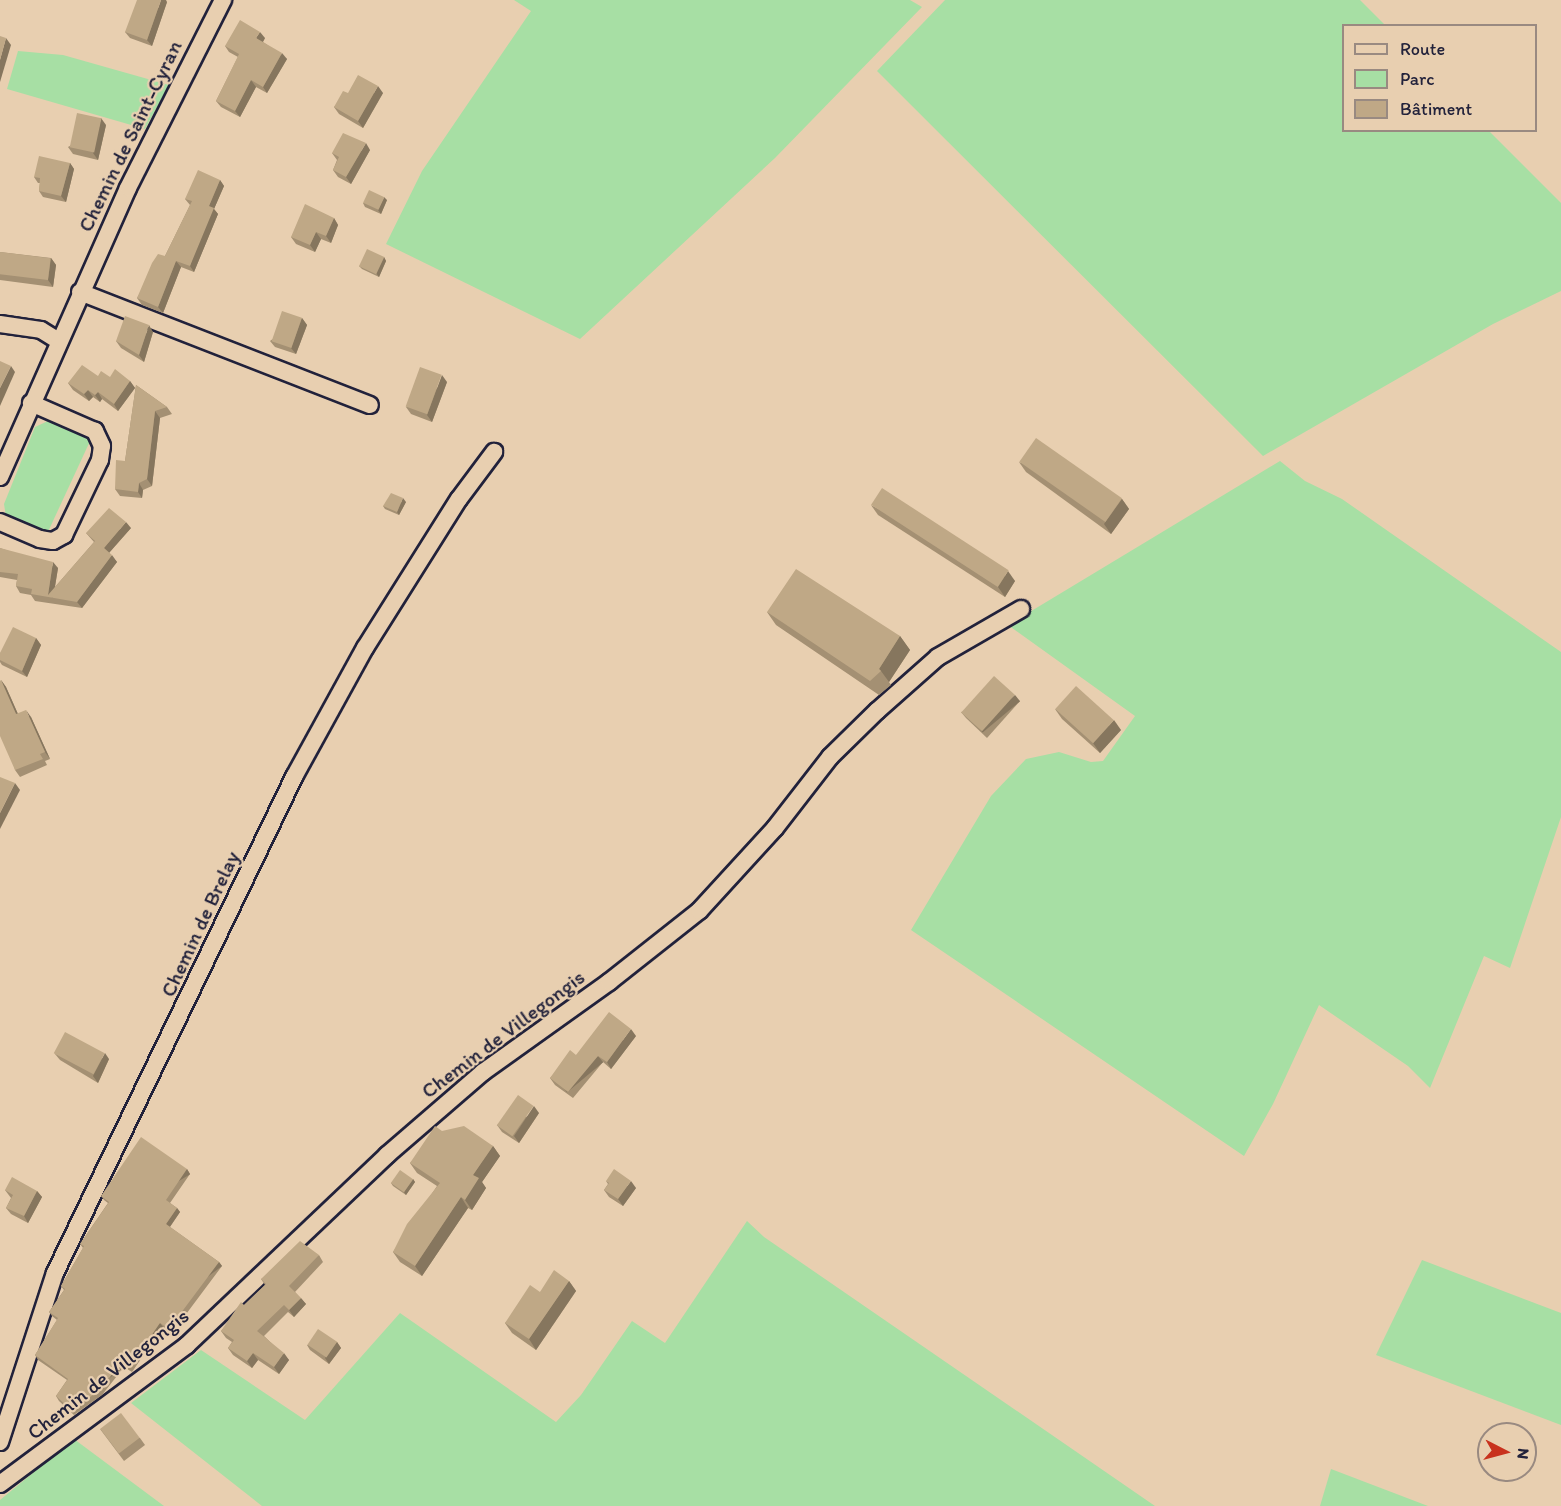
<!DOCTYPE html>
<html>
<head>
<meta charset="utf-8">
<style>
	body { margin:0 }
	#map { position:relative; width:1561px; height:1506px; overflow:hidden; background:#e8cfb0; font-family:Itim,sans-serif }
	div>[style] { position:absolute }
	.green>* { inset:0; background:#a7dfa4 }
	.roads { filter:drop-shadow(2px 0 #22223b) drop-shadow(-2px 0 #22223b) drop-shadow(0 2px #22223b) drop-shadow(0 -2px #22223b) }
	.street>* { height:16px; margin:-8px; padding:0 8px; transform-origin:8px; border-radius:8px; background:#e8cfb0 }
	.wall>* { inset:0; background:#a49073 }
	.shaded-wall>* { inset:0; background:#86765e; transform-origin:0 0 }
	.building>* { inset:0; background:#bfa886; transform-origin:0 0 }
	span { translate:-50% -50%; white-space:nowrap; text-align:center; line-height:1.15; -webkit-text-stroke:4.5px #e8cfb0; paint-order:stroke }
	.street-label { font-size:21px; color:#22223b }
	.legend { position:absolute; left:1342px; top:24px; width:195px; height:108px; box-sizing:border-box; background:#e8cfb0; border:2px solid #998a81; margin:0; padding:8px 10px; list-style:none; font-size:18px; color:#22223b }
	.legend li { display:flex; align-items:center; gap:12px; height:30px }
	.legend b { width:30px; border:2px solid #998a81 }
	.north { position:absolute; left:1477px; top:1422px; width:60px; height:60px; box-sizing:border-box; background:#e8cfb0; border:2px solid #998a81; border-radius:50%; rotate:96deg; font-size:16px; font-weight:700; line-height:24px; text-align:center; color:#22223b }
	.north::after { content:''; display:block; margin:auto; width:21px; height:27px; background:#c8321e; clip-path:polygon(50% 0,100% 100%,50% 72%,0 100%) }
</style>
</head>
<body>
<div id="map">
	<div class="green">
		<i style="clip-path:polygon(514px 0,910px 0,922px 7px,775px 158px,580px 339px,386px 244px,422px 171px,531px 11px)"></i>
		<i style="clip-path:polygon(945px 0,1360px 0,1385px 25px,1344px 26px,1344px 130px,1489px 131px,1561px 203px,1561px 291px,1493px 324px,1263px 456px,877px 71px)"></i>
		<i style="clip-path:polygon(18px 51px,63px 55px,169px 85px,145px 129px,7px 89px)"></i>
		<i style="clip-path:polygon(48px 421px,61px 421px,90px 434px,91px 439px,47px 534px,6px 517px,4px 504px,35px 427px)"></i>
		<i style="clip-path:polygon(1280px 461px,1305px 481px,1342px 499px,1561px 652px,1561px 817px,1510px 968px,1484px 956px,1430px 1088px,1408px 1066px,1319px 1005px,1273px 1104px,1244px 1156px,911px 930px,991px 796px,1026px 759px,1059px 752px,1091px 762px,1103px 761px,1135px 716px,1008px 625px)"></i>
		<i style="clip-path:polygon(747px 1221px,764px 1237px,1155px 1506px,262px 1506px,131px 1403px,201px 1350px,305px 1420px,400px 1313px,556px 1422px,581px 1395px,632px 1321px,665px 1343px)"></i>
		<i style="clip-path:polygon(1422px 1260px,1561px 1313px,1561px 1425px,1376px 1355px)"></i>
		<i style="clip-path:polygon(74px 1439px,164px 1506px,0 1506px,0 1500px)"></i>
		<i style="clip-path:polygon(1331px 1469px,1428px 1506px,1320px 1506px)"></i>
	</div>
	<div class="roads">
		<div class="street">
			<i style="left:80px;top:292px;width:311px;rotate:21.3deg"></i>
			<i style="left:0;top:324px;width:41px;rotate:8.3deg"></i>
			<i style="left:41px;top:330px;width:19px;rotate:32deg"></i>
			<i style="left:0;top:477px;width:316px;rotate:-66.1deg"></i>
			<i style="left:128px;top:188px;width:211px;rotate:-63.2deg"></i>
			<i style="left:0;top:522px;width:43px;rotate:23deg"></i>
			<i style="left:40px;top:539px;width:13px;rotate:9deg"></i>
			<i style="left:53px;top:541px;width:13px;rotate:-29deg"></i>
			<i style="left:64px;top:535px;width:83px;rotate:-64.4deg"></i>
			<i style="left:100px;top:460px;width:14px;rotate:-82deg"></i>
			<i style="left:102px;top:446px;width:17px;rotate:-115deg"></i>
			<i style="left:95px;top:431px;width:70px;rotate:-156.4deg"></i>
			<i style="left:0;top:1442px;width:178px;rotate:-72deg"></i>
			<i style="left:55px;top:1273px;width:551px;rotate:-64.27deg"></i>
			<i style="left:294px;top:777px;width:147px;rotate:-61.2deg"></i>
			<i style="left:365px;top:648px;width:176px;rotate:-57.8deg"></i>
			<i style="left:459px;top:499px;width:59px;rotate:-53.3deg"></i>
			<i style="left:0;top:1484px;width:233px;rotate:-36.6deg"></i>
			<i style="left:187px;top:1345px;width:276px;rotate:-43.5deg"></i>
			<i style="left:387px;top:1155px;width:127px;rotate:-40.8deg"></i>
			<i style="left:483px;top:1072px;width:155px;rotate:-35.5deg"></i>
			<i style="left:609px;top:982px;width:115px;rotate:-38.3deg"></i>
			<i style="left:699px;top:911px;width:113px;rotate:-47.5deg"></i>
			<i style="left:775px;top:828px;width:90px;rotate:-52.2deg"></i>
			<i style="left:830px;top:757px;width:66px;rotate:-44.4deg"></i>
			<i style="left:877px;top:711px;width:81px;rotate:-41.5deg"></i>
			<i style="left:938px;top:657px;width:96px;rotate:-30deg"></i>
		</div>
	</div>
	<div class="wall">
		<i style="clip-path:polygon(167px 2px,152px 46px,130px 38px,125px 32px)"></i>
		<i style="clip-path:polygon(265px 38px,263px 42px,287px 59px,267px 93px,256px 87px,240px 117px,221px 107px,216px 101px,238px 57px,229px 52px,225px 46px)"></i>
		<i style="clip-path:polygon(348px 93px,383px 93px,363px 128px,339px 114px,334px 107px)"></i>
		<i style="clip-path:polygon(106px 125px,98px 160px,73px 154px,68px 147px)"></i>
		<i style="clip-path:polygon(370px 150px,351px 184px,338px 177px,333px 170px,337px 160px,332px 153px)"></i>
		<i style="clip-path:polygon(70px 163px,74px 169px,66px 202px,43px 197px,39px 191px,40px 183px,38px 183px,34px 177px)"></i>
		<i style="clip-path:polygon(220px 180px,224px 186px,214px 209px,218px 214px,194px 272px,181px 267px,163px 313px,142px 305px,137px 298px,165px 256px,190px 205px,185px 199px)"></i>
		<i style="clip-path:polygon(387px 200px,381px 214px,365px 207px,363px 203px)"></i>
		<i style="clip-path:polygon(334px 218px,338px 225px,331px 243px,321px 239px,315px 252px,296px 244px,291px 237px)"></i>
		<i style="clip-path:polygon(0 252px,51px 258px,56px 265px,53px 287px,0 280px)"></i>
		<i style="clip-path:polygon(384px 257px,386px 261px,379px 277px,362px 269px,359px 266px)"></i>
		<i style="clip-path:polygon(302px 318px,307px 325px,296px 354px,275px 347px,270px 341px)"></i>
		<i style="clip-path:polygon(153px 332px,144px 362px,121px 348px,116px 341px)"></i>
		<i style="clip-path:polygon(98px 376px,110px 377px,130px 381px,135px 388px,118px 411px,102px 399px,100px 402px,93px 397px,89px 401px,73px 390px,68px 383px)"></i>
		<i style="clip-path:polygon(447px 382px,432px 422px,411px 414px,406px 407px)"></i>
		<i style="clip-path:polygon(136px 385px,167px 407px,172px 414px,160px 418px,152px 486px,143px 490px,142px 498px,120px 496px,115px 489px,125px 461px)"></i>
		<i style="clip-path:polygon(1019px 462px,1122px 499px,1129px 509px,1111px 534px,1026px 472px)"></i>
		<i style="clip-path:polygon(406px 502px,399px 515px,385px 509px,383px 506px)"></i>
		<i style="clip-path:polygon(871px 505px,1015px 581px,1005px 597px,878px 515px)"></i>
		<i style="clip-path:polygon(131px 528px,109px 553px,117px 562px,82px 608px,35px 601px,31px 595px,20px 593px,16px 586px,17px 580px,0 577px,0 548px,58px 568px,55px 587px,94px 542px,86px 533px)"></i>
		<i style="clip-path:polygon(767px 612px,900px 636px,910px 650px,889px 682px,891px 685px,879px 695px,776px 625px)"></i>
		<i style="clip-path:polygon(36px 638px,41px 645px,27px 677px,2px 665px,0 662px,0 653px)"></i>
		<i style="clip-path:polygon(1px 680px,6px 687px,18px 714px,31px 717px,50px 759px,45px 761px,47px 765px,20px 777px,15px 770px)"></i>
		<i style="clip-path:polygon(1020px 701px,987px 738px,966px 718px,961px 712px)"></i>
		<i style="clip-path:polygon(1055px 709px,1121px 730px,1100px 753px,1062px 719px)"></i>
		<i style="clip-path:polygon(636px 1036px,611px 1069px,603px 1062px,573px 1098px,555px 1085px,550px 1078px,576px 1055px)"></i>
		<i style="clip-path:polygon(55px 1054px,109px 1059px,98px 1083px,60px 1060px)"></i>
		<i style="clip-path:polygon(539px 1113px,519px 1143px,502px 1132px,497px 1125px)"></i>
		<i style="clip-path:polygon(442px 1131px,493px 1146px,500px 1156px,482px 1182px,486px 1188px,472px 1210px,468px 1208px,422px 1276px,400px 1262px,393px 1252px,437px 1186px,417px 1173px,410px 1163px)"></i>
		<i style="clip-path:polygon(187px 1169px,190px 1174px,170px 1203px,177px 1208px,180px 1212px,170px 1227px,219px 1262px,222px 1266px,172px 1333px,163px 1327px,132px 1372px,124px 1367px,102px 1395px,74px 1415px,59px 1401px,56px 1396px,67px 1380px,38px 1360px,35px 1355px,57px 1320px,52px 1316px,49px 1312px,64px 1290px,61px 1286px,83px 1248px,80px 1244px,108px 1203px,104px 1200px,101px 1196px)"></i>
		<i style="clip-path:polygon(413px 1179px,415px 1182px,406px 1195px,393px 1186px,391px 1183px)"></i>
		<i style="clip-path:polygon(606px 1181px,636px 1188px,623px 1206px,609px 1197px,604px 1190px,608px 1184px)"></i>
		<i style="clip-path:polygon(5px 1190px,37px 1191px,42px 1197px,28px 1223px,11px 1214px,6px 1208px,11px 1198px)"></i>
		<i style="clip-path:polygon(319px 1255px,323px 1262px,295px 1292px,306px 1304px,294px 1317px,288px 1312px,264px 1336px,289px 1360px,279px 1374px,258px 1360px,252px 1368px,233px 1355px,228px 1348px,232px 1342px,226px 1338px,221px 1331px,244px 1305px,265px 1285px,261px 1279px)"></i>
		<i style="clip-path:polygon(569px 1281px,576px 1291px,536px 1350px,512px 1333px,505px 1323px,540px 1292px)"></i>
		<i style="clip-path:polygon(337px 1342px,341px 1348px,329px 1364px,310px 1350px,307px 1345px)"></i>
		<i style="clip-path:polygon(100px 1429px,140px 1438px,145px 1445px,124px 1461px)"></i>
	</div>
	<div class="shaded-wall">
		<i style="clip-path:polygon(161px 0,166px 0,167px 2px,152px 46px,147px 40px)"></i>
		<i style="clip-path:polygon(260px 32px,265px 38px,261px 45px,256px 38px)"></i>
		<i style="clip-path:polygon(6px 38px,11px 45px,0 82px,0 60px)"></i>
		<i style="clip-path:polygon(282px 53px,287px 59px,267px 93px,263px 87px)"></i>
		<i style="clip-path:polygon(251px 80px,256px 87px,240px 117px,235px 111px)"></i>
		<i style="clip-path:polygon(378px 86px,383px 93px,363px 128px,358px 121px)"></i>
		<i style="clip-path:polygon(101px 118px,106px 125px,98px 160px,93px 153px)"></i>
		<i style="clip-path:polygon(366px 143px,370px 150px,351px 184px,346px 177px)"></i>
		<i style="clip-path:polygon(70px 163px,74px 169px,66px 202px,61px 196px)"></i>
		<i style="clip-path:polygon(220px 180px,224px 186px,214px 209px,218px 214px,194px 272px,190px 266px,209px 206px)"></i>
		<i style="clip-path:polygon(384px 197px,387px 200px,381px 214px,378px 210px)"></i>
		<i style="clip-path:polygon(334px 218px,338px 225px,331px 243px,326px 236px)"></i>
		<i style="clip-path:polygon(316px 232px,321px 239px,315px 252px,310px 245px)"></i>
		<i style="clip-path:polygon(384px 257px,386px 261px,379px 277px,376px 273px)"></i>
		<i style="clip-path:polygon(51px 258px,56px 265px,53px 287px,48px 280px)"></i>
		<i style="clip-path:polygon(176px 261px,181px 267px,163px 313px,158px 307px)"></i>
		<i style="clip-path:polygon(302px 318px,307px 325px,296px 354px,291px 348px)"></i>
		<i style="clip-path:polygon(149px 325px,153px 332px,144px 362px,139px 355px)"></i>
		<i style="clip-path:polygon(11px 366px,15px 372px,0 406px,0 388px)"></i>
		<i style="clip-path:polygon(442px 375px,447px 382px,432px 422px,427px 415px)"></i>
		<i style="clip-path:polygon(130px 381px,135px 388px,118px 411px,114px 404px)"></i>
		<i style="clip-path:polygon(88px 390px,93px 397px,89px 401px,84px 394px)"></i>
		<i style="clip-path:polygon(98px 392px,102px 399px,100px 402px,95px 395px)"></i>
		<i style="clip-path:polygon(155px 411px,160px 418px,152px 486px,147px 479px)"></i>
		<i style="clip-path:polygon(139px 483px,143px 490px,142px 498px,138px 492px)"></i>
		<i style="clip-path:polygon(403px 498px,406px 502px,399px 515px,397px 512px)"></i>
		<i style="clip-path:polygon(1122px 499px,1129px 509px,1111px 534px,1104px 524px)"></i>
		<i style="clip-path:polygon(126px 522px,131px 528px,108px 554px,104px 548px)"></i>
		<i style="clip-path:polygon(112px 555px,117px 562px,82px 608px,77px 602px)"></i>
		<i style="clip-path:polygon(53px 562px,58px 568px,53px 598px,48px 595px)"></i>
		<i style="clip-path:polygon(1008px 571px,1015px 581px,1005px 597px,998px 587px)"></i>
		<i style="clip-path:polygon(900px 636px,910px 650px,889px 682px,881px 671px,879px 669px)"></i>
		<i style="clip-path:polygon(36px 638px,41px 645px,27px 677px,22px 671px)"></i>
		<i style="clip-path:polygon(1px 680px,6px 687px,21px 721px,16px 714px)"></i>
		<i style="left:1015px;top:695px;width:8px;height:49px;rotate:50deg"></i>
		<i style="clip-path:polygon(26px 710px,31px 717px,50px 759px,45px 752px)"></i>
		<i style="clip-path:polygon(1114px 720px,1121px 730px,1100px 753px,1093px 743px)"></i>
		<i style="clip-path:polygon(15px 783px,20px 790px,0 829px,0 813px)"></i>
		<i style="clip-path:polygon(631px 1029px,636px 1036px,611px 1069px,607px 1062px)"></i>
		<i style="clip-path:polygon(105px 1053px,109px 1059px,98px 1083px,93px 1076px)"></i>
		<i style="left:598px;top:1056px;width:8px;height:47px;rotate:50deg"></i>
		<i style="clip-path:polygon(534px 1106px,539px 1113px,519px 1143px,514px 1136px)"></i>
		<i style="clip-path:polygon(493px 1146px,500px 1156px,482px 1182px,486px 1188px,472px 1210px,465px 1200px,473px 1175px)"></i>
		<i style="left:187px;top:1169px;width:6px;height:37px;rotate:59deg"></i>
		<i style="clip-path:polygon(413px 1179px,415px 1182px,406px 1195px,404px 1192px)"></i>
		<i style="clip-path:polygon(631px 1181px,636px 1188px,623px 1206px,618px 1199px)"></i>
		<i style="clip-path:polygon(37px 1191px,42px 1197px,28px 1223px,24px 1216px)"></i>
		<i style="clip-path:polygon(461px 1197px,468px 1208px,422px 1276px,415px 1266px)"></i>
		<i style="clip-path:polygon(177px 1208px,180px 1212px,169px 1228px,166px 1224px)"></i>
		<i style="left:219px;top:1262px;width:5px;height:84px;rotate:53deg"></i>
		<i style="clip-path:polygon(569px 1281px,576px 1291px,536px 1350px,529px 1339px)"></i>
		<i style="clip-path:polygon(301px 1298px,306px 1304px,294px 1317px,289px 1310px)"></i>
		<i style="left:160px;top:1323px;width:5px;height:55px;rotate:53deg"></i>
		<i style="clip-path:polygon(337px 1342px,341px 1348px,329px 1364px,325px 1358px)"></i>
		<i style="clip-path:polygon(253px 1353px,258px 1360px,252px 1368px,247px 1361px)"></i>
		<i style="clip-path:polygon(284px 1353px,289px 1360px,279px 1374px,274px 1367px)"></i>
		<i style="left:121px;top:1363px;width:5px;height:36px;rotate:53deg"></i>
	</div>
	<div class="building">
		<i style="clip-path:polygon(137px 0,161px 0,147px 40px,125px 32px)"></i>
		<i style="clip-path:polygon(240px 20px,260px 32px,256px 38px,282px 53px,263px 87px,251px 80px,235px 111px,216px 101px,239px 54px,225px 46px)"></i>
		<i style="clip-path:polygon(0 36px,6px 38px,0 60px)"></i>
		<i style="clip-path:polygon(358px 75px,378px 86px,358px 121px,334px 107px,343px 91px,348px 93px)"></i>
		<i style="left:77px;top:113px;width:25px;height:35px;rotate:12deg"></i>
		<i style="clip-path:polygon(343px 133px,366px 143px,346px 177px,333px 170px,339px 157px,332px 153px)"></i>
		<i style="clip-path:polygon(39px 156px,70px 163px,61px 196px,39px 191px,40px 178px,34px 177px)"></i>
		<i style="clip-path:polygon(198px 170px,220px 180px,209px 206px,214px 208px,190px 266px,176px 261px,158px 307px,137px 298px,152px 263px,158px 254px,165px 256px,192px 201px,185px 199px)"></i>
		<i style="left:369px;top:190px;width:17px;height:14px;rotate:25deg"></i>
		<i style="clip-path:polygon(305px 204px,334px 218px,326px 236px,316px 232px,310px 245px,291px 237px)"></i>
		<i style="left:367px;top:249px;width:19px;height:19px;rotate:25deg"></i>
		<i style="left:0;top:252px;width:51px;height:22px;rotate:7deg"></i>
		<i style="left:282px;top:311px;width:21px;height:32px;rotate:19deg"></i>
		<i style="clip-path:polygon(125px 316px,149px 325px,139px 355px,116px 341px)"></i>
		<i style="clip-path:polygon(0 361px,11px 366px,0 388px)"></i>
		<i style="clip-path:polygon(82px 365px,98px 376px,101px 371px,110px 377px,115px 369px,130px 381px,114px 404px,98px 392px,95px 395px,88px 390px,84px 394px,68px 383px)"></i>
		<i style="left:420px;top:367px;width:23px;height:42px;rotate:20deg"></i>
		<i style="clip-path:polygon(136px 385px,167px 407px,155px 411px,147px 479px,139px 483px,138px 492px,115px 489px,116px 460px,125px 461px)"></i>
		<i style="left:1036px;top:438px;width:105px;height:29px;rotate:35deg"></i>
		<i style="left:882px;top:488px;width:151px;height:20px;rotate:33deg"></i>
		<i style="clip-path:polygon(391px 493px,403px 498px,397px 512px,383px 506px)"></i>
		<i style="clip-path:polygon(109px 508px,126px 522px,104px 548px,112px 555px,77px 602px,31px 594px,32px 589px,16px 586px,18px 574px,0 572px,0 548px,53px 562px,48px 595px,95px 541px,86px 533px)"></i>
		<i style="clip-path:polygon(796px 569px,900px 636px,879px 669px,881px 671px,870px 681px,767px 612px)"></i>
		<i style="clip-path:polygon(13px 627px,36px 638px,22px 671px,0 660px,0 653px)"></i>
		<i style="left:994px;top:676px;width:28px;height:49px;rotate:42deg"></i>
		<i style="clip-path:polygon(1px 680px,16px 714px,26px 710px,45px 752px,40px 754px,43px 759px,15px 770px,0 736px,0 681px)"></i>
		<i style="left:1076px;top:686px;width:51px;height:31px;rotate:42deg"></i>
		<i style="clip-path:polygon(0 777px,15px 783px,0 813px)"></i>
		<i style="clip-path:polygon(609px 1012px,631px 1029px,607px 1062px,598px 1056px,568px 1092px,550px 1078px,570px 1050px,576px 1055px)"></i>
		<i style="left:65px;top:1032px;width:45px;height:24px;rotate:28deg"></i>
		<i style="left:518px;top:1095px;width:19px;height:37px;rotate:35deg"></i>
		<i style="clip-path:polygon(435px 1126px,442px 1131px,464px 1126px,493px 1146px,473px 1175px,479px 1178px,465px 1200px,461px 1197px,415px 1266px,393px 1252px,407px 1224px,440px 1183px,410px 1163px)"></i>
		<i style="clip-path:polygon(141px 1137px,187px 1169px,166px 1200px,177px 1208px,166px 1224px,219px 1262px,169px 1329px,160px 1323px,129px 1368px,121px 1363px,99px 1391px,71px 1410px,56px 1396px,68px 1379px,35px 1355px,58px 1318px,49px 1312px,65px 1289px,61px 1286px,84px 1246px,80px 1244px,109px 1202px,101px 1196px)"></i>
		<i style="clip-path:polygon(614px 1169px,631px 1181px,618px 1199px,604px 1190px,609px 1183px,606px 1181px)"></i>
		<i style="left:400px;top:1170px;width:16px;height:16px;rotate:35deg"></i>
		<i style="clip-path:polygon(12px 1177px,37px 1191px,24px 1216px,6px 1208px,13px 1195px,5px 1190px)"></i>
		<i style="clip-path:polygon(300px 1241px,319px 1255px,289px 1286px,301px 1298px,289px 1310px,284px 1305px,257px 1331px,284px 1353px,274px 1367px,253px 1353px,247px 1361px,228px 1348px,234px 1340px,221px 1331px,241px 1302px,244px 1305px,266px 1284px,261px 1279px)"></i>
		<i style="clip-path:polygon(554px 1270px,569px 1281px,529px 1339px,505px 1323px,530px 1285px,540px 1292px)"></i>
		<i style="left:318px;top:1329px;width:23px;height:19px;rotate:34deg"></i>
		<i style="left:121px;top:1413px;width:31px;height:26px;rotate:53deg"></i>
	</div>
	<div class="street-label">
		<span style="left:130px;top:136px;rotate:-64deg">Chemin de Saint-Cyran</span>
		<span style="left:200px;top:924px;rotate:-65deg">Chemin de Brelay</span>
		<span style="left:503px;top:1034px;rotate:-37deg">Chemin de Villegongis</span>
		<span style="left:108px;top:1374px;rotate:-38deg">Chemin de Villegongis</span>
	</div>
	<ul class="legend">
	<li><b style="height:8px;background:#e8cfb0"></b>Route</li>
	<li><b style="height:16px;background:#a7dfa4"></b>Parc</li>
	<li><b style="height:16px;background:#bfa886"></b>Bâtiment</li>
	</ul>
	<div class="north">N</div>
</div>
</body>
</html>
